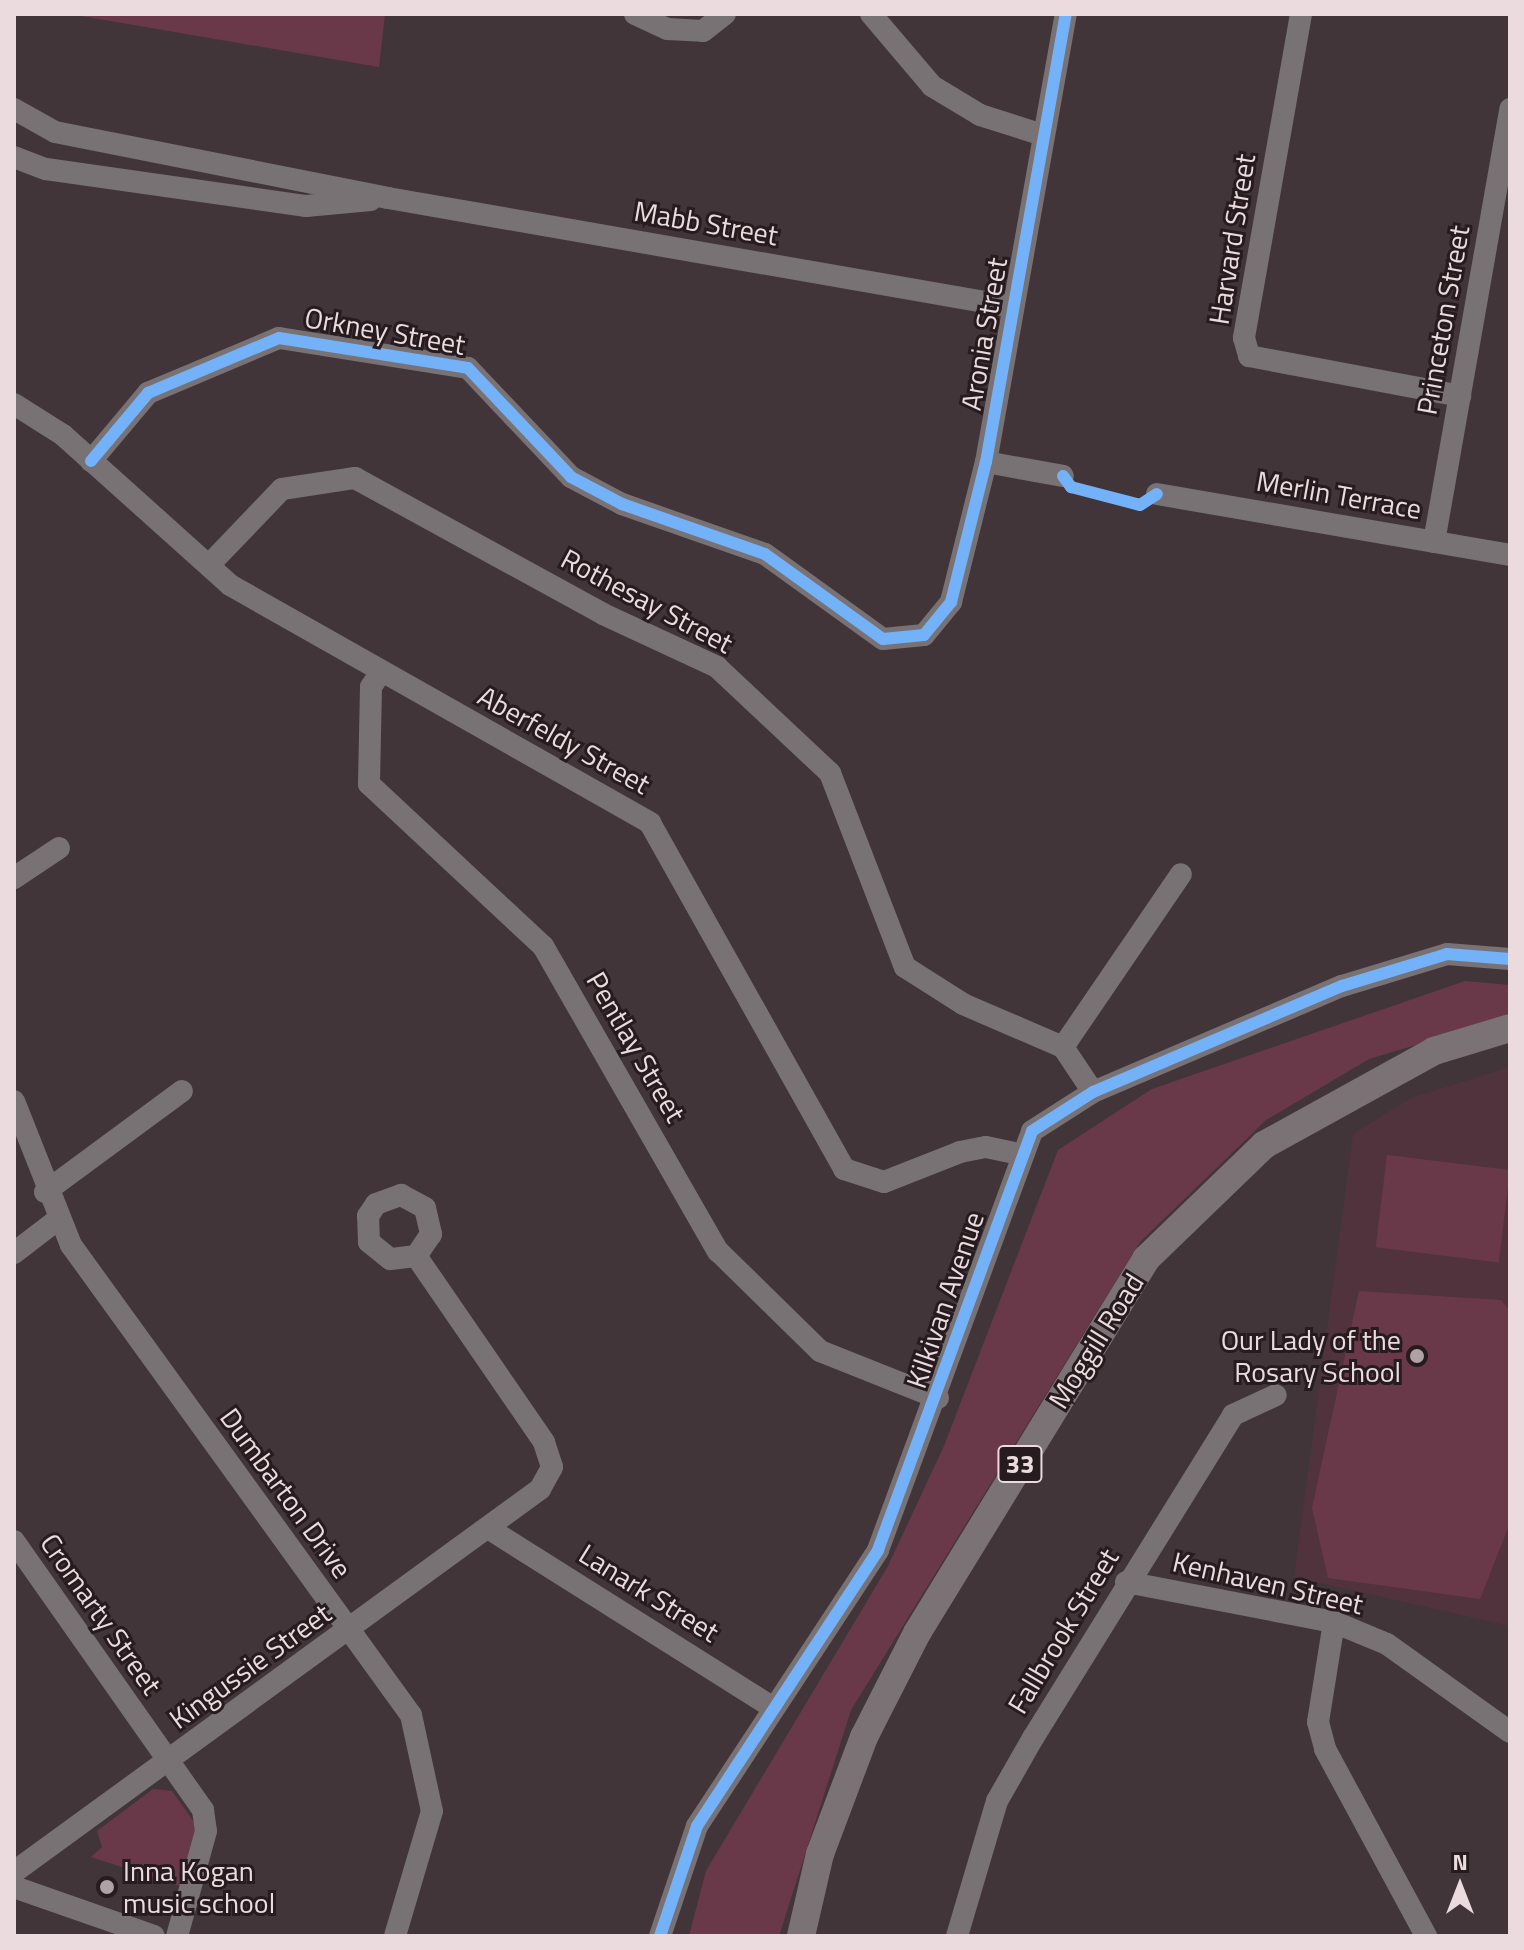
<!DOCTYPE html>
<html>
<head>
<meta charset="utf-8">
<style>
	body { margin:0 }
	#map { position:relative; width:1524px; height:1950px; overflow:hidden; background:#423539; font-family:"Titillium Web",sans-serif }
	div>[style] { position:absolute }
	.built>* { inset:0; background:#50333c }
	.green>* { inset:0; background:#6a3949; transform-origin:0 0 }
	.minor>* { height:22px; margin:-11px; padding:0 11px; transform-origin:11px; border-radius:11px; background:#787274 }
	.major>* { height:28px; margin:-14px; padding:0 14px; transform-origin:14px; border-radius:14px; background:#7a7274 }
	.cycleway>* { height:12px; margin:-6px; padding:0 6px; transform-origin:6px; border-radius:6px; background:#73b2f8 }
	.dots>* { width:22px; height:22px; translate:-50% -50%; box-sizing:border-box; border:4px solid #261b1e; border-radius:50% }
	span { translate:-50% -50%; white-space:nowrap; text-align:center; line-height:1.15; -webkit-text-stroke:6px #261b1e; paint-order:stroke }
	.shield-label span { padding:2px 6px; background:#261b1e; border:2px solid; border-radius:6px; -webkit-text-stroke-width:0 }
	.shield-label { font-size:26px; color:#ebdbdf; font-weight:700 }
	.street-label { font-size:28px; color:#ebdbdf }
	.poi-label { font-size:28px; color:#ebdbdf }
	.right { translate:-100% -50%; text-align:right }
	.left { translate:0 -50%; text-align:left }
	.frame { position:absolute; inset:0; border:16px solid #ebdbdf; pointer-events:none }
	.north { position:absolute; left:1420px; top:1846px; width:80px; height:80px; -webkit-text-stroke:6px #261b1e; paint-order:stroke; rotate:0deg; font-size:22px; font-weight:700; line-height:32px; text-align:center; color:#ebdbdf }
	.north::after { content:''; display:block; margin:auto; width:28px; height:36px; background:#ebdbdf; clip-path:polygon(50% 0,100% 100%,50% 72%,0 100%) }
</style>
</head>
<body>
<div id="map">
	<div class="built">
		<i style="clip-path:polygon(1510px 1067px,1510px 1626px,1294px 1577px,1353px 1134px,1411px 1098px)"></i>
	</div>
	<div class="green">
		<i style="clip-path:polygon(70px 14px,385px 14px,379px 67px)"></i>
		<i style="clip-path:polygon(1465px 981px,1510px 985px,1510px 1017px,1369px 1059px,1266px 1120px,1140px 1242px,851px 1710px,779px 1936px,689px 1936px,706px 1871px,888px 1566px,944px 1446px,1058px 1150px,1152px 1089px)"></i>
		<i style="left:1387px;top:1155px;width:124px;height:93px;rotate:7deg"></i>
		<i style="clip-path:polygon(1359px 1291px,1501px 1300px,1510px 1311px,1510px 1523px,1480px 1599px,1328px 1578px,1312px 1508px)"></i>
		<i style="clip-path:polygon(153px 1789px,172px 1791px,196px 1825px,180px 1886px,91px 1857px,102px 1847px,97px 1831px)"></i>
	</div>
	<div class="minor">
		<i style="left:635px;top:14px;width:35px;rotate:25deg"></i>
		<i style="left:667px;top:29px;width:36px;rotate:3deg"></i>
		<i style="left:703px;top:31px;width:28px;rotate:-38deg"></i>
		<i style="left:871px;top:14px;width:94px;rotate:49.7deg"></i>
		<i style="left:932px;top:86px;width:56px;rotate:31.1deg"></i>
		<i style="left:980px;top:115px;width:66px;rotate:17.6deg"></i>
		<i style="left:1301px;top:14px;width:329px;rotate:100deg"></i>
		<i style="left:1244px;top:338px;width:19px;rotate:74deg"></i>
		<i style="left:1249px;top:356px;width:215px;rotate:10.7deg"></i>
		<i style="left:14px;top:109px;width:47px;rotate:29.3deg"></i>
		<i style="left:55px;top:132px;width:339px;rotate:11.2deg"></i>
		<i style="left:388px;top:198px;width:634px;rotate:9.89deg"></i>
		<i style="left:14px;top:157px;width:34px;rotate:21deg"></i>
		<i style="left:46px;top:169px;width:263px;rotate:8.1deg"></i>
		<i style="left:306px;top:206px;width:65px;rotate:-5.3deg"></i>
		<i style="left:14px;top:404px;width:58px;rotate:32.3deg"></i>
		<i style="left:63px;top:435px;width:224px;rotate:41.9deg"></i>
		<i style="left:230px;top:585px;width:483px;rotate:29.5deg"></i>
		<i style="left:650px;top:823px;width:397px;rotate:60.7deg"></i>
		<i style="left:844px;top:1169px;width:42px;rotate:18deg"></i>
		<i style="left:884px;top:1182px;width:82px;rotate:-21.5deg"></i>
		<i style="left:960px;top:1152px;width:26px;rotate:-11deg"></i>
		<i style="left:986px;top:1147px;width:35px;rotate:12deg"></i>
		<i style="left:91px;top:461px;width:89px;rotate:-50deg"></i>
		<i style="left:148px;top:393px;width:142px;rotate:-22.8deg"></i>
		<i style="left:279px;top:338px;width:191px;rotate:9deg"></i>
		<i style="left:468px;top:368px;width:150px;rotate:46.6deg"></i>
		<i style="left:571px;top:477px;width:58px;rotate:27.9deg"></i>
		<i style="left:622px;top:504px;width:151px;rotate:19.3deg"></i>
		<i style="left:765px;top:554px;width:145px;rotate:35.8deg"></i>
		<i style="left:883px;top:639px;width:41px;rotate:-5.6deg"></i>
		<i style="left:924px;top:635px;width:43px;rotate:-50.7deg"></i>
		<i style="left:951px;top:602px;width:144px;rotate:-76deg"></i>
		<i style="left:986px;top:462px;width:455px;rotate:-79.9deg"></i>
		<i style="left:986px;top:462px;width:78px;rotate:10.3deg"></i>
		<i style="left:1157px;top:494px;width:358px;rotate:9.8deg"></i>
		<i style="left:1434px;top:542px;width:440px;rotate:-80deg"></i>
		<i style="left:209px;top:565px;width:105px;rotate:-46.2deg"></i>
		<i style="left:282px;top:489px;width:74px;rotate:-8.6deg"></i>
		<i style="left:355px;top:478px;width:283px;rotate:28.7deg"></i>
		<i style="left:603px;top:614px;width:126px;rotate:24.9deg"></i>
		<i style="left:717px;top:667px;width:155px;rotate:43.2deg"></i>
		<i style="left:830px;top:773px;width:208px;rotate:68.9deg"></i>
		<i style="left:905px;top:967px;width:69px;rotate:32.5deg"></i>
		<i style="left:963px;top:1004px;width:109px;rotate:23.3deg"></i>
		<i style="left:1063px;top:1047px;width:54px;rotate:56.3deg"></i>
		<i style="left:381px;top:672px;width:18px;rotate:124deg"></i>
		<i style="left:371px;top:687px;width:97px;rotate:91.2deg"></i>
		<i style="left:369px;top:784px;width:238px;rotate:43deg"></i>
		<i style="left:543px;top:946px;width:352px;rotate:60.2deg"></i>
		<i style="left:718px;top:1251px;width:143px;rotate:44.4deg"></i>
		<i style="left:820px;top:1351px;width:127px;rotate:21.7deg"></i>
		<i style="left:14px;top:878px;width:54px;rotate:-33.7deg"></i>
		<i style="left:1063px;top:1047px;width:209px;rotate:-55.7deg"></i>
		<i style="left:14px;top:1101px;width:155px;rotate:68.4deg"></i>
		<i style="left:71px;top:1245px;width:580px;rotate:54.12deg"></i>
		<i style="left:411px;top:1715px;width:98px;rotate:77.7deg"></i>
		<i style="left:432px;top:1811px;width:130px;rotate:106.5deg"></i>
		<i style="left:45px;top:1192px;width:170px;rotate:-36.4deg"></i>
		<i style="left:14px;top:1253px;width:54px;rotate:-37.5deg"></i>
		<i style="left:491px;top:1530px;width:334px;rotate:32.2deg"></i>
		<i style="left:14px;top:1541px;width:329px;rotate:54.9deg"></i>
		<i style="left:203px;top:1810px;width:21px;rotate:82deg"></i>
		<i style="left:206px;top:1831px;width:109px;rotate:105.4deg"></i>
		<i style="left:1126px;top:1582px;width:212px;rotate:10.9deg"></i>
		<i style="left:1334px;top:1622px;width:57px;rotate:22.5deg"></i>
		<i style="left:1387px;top:1644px;width:151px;rotate:35.6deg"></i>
		<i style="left:1334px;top:1622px;width:101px;rotate:99.1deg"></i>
		<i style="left:1318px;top:1722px;width:28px;rotate:75deg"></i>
		<i style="left:1325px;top:1749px;width:213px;rotate:61.6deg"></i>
		<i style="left:14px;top:1872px;width:651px;rotate:-36.06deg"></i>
		<i style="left:540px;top:1489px;width:25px;rotate:-61deg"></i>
		<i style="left:552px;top:1467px;width:26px;rotate:-108deg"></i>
		<i style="left:544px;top:1442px;width:226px;rotate:-124.5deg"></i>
		<i style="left:416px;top:1256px;width:26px;rotate:173deg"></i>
		<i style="left:390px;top:1259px;width:27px;rotate:-141deg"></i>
		<i style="left:369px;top:1242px;width:26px;rotate:-92deg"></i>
		<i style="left:368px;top:1216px;width:14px;rotate:-56deg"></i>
		<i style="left:376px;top:1204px;width:27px;rotate:-20deg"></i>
		<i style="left:401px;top:1195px;width:27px;rotate:28deg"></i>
		<i style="left:425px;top:1208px;width:27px;rotate:77deg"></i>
		<i style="left:431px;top:1234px;width:27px;rotate:124deg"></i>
		<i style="left:14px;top:1887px;width:148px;rotate:19.3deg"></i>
		<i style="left:660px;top:1936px;width:116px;rotate:-71.4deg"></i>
		<i style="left:697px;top:1826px;width:330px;rotate:-56.7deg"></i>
		<i style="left:878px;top:1550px;width:446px;rotate:-69.8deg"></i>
		<i style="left:1032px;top:1131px;width:72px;rotate:-32.6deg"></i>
		<i style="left:1093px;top:1092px;width:271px;rotate:-23.1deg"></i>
		<i style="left:1342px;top:986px;width:110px;rotate:-16.9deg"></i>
		<i style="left:1447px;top:954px;width:63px;rotate:4.5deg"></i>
		<i style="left:957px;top:1936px;width:141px;rotate:-73.5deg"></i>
		<i style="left:997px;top:1801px;width:73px;rotate:-60.3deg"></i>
		<i style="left:1033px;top:1738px;width:380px;rotate:-58.2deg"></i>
		<i style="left:1233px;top:1415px;width:47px;rotate:-24.9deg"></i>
	</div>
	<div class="major">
		<i style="left:801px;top:1936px;width:84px;rotate:-77deg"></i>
		<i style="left:820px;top:1854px;width:125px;rotate:-69.4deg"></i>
		<i style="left:864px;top:1737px;width:117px;rotate:-63deg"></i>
		<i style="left:917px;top:1633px;width:439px;rotate:-58.5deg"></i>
		<i style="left:1146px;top:1259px;width:164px;rotate:-44deg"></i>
		<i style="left:1264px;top:1145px;width:194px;rotate:-28.9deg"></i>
		<i style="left:1434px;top:1051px;width:79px;rotate:-16.8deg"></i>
	</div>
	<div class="cycleway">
		<i style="left:91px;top:461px;width:89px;rotate:-50deg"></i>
		<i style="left:148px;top:393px;width:142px;rotate:-22.8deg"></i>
		<i style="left:279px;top:338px;width:191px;rotate:9deg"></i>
		<i style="left:468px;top:368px;width:150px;rotate:46.6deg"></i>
		<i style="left:571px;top:477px;width:58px;rotate:27.9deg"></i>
		<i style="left:622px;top:504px;width:151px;rotate:19.3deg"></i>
		<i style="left:765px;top:554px;width:145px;rotate:35.8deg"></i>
		<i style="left:883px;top:639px;width:41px;rotate:-5.6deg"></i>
		<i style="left:924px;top:635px;width:43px;rotate:-50.7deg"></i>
		<i style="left:951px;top:602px;width:144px;rotate:-76deg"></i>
		<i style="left:986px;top:462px;width:455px;rotate:-79.9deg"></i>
		<i style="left:1063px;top:476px;width:14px;rotate:54deg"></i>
		<i style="left:1071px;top:487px;width:71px;rotate:14.6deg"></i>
		<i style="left:1140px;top:505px;width:20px;rotate:-33deg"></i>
		<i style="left:660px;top:1936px;width:116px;rotate:-71.4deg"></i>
		<i style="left:697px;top:1826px;width:330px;rotate:-56.7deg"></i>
		<i style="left:878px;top:1550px;width:446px;rotate:-69.8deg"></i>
		<i style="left:1032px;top:1131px;width:72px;rotate:-32.6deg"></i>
		<i style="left:1093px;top:1092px;width:271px;rotate:-23.1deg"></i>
		<i style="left:1342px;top:986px;width:110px;rotate:-16.9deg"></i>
		<i style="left:1447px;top:954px;width:63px;rotate:4.5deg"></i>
	</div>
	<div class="dots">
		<i style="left:1417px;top:1356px;background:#b0a1a5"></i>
		<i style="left:107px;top:1887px;background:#b0a1a5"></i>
	</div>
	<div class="shield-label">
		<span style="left:1020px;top:1464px">33</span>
	</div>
	<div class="street-label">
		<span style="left:706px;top:223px;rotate:10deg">Mabb Street</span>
		<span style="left:1232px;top:239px;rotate:-81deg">Harvard Street</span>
		<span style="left:1443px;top:320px;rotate:-80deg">Princeton Street</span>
		<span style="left:385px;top:331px;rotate:10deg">Orkney Street</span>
		<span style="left:984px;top:334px;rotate:-80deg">Aronia Street</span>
		<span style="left:1339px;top:495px;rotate:10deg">Merlin Terrace</span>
		<span style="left:647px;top:601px;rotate:28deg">Rothesay Street</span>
		<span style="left:564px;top:740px;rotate:29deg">Aberfeldy Street</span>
		<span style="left:636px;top:1047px;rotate:60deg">Pentlay Street</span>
		<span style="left:945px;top:1300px;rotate:-71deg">Kilkivan Avenue</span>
		<span style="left:1096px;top:1341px;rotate:-58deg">Moggill Road</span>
		<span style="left:286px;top:1493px;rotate:54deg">Dumbarton Drive</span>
		<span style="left:1268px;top:1583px;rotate:13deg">Kenhaven Street</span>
		<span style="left:649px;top:1593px;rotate:32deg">Lanark Street</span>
		<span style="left:101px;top:1614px;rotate:55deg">Cromarty Street</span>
		<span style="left:1063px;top:1631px;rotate:-59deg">Fallbrook Street</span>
		<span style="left:250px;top:1666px;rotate:-36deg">Kingussie Street</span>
	</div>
	<div class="poi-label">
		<span class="right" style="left:1401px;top:1356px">Our Lady of the<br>Rosary School</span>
		<span class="left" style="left:123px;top:1887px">Inna Kogan<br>music school</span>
	</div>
	<div class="frame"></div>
	<div class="north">N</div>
</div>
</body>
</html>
